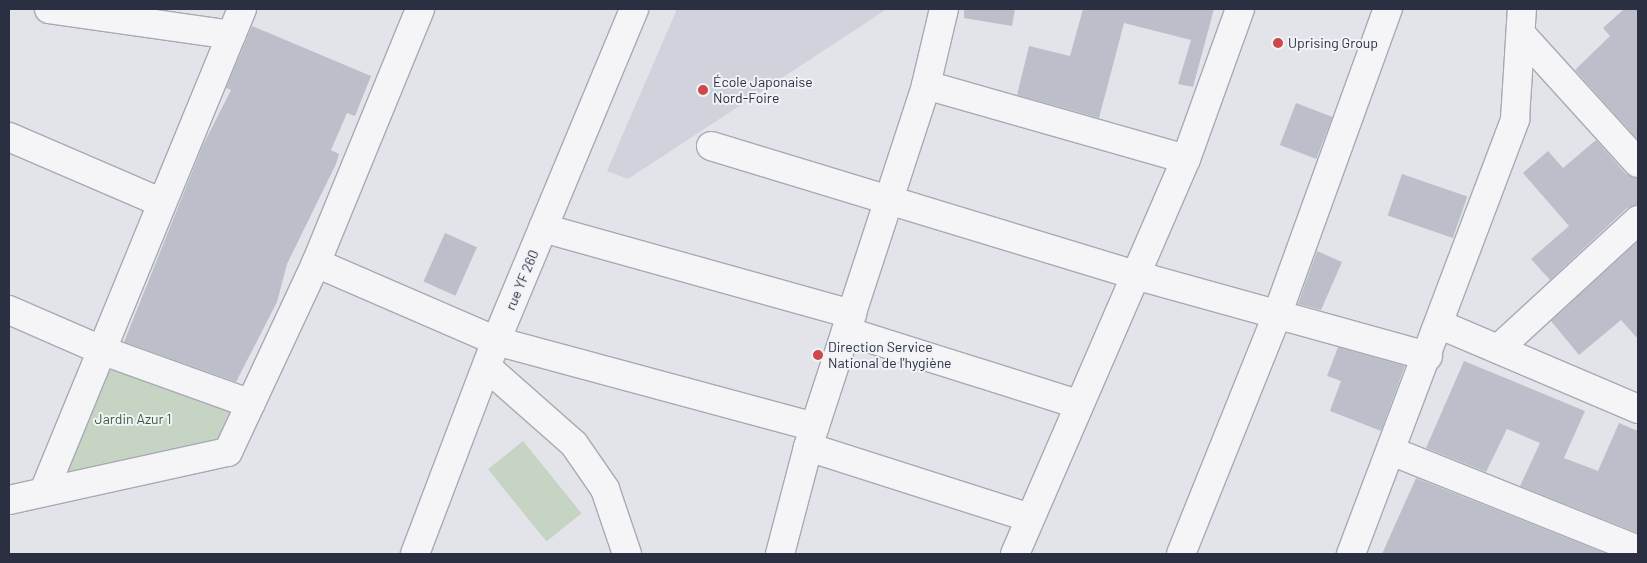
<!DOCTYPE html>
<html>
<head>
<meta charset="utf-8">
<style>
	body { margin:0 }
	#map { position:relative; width:1647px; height:563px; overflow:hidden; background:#e2e4ea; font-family:Barlow,sans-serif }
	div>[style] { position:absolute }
	.built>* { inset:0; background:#d0d3dc }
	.green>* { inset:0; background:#c5d4c3; transform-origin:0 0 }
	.building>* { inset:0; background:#bcbfca; transform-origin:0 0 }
	.roads { filter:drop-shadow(1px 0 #a7aab4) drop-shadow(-1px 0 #a7aab4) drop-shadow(0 1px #a7aab4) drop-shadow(0 -1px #a7aab4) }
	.minor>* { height:28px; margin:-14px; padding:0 14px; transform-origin:14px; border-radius:14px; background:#f5f5f8 }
	.dots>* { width:14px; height:14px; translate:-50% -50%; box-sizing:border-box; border:2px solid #f1f3f7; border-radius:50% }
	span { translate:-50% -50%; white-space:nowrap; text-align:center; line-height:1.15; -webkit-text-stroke:4px #f1f3f7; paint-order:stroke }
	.poi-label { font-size:14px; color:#2a2f42 }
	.left { translate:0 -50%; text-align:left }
	.street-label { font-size:14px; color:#2a2f42 }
	.park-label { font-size:14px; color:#395e37 }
	.frame { position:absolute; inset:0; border:10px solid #2a2f42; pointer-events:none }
</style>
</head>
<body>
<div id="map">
	<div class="built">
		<i style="clip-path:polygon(677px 9px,887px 9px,628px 179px,607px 171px)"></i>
	</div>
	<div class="green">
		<i style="clip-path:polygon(107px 361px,240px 409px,222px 446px,58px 480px)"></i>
		<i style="left:523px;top:441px;width:93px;height:45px;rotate:51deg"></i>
	</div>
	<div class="building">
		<i style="clip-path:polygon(964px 9px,1015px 9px,1012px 26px,964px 18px)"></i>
		<i style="clip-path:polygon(1083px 9px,1214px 9px,1193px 87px,1178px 84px,1191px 40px,1124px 23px,1099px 118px,1017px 95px,1029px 46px,1070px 56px)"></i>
		<i style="clip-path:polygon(1624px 9px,1638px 9px,1638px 140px,1575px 70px,1610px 36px,1603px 28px)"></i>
		<i style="clip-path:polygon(252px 26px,371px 76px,355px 116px,347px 113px,331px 150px,339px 154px,336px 164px,287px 264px,277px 302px,236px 382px,124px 342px,203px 145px,231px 90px,226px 88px)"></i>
		<i style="left:1296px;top:103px;width:39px;height:45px;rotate:21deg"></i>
		<i style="clip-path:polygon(1596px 140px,1626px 174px,1638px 178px,1638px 205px,1627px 208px,1550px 280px,1531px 259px,1569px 226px,1523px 173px,1548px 151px,1563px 168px)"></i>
		<i style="left:1402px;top:174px;width:69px;height:44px;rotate:19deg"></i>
		<i style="left:445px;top:233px;width:35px;height:53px;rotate:24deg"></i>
		<i style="clip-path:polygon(1638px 241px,1638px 339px,1621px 320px,1579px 355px,1551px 321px)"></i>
		<i style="clip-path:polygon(1317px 251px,1342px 262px,1321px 310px,1298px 304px)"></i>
		<i style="clip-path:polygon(1338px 347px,1405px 366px,1381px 431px,1330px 411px,1341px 381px,1327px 376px)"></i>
		<i style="clip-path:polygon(1464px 361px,1585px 411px,1564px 458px,1598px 471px,1619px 423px,1638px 431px,1638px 533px,1520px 486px,1540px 443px,1507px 429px,1486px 472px,1426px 448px)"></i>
		<i style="clip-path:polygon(1416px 478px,1607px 554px,1382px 554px)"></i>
	</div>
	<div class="roads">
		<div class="minor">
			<i style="left:49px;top:9px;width:184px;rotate:8.1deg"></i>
			<i style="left:1521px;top:34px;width:174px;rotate:47.8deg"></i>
			<i style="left:926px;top:85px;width:270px;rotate:15.9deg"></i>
			<i style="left:9px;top:137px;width:164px;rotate:23.3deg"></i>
			<i style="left:711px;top:146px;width:443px;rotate:16.9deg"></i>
			<i style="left:1135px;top:275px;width:304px;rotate:15.5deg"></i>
			<i style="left:543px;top:228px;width:321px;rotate:15.6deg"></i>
			<i style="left:316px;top:263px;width:196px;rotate:23.4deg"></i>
			<i style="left:496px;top:341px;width:330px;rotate:15.1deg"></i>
			<i style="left:9px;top:310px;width:100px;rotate:23.5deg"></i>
			<i style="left:101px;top:350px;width:159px;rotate:19.8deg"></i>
			<i style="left:1441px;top:325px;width:214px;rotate:23.1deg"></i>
			<i style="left:846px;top:331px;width:243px;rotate:17.5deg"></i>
			<i style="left:1499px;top:348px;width:189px;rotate:-42.6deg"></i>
			<i style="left:489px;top:369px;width:113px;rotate:41.4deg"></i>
			<i style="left:574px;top:444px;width:55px;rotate:55.4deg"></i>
			<i style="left:605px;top:489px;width:69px;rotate:71.3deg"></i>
			<i style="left:808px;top:447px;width:231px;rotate:17.7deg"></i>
			<i style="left:1391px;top:451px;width:266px;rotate:21.8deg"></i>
			<i style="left:44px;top:491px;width:521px;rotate:-67.67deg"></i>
			<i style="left:9px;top:500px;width:224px;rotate:-12.4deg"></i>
			<i style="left:228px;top:452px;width:208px;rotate:-65deg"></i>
			<i style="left:316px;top:263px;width:274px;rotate:-67.7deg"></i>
			<i style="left:415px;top:554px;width:228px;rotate:-69.2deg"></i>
			<i style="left:496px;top:341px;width:360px;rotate:-67.4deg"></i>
			<i style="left:780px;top:554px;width:111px;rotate:-75.3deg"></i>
			<i style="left:808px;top:447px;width:381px;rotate:-71.9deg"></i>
			<i style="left:926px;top:85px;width:78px;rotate:-76.7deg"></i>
			<i style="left:1015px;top:554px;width:430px;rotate:-66.6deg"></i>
			<i style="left:1186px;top:159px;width:159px;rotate:-70.2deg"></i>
			<i style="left:1181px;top:554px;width:258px;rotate:-68.1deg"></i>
			<i style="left:1277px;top:315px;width:326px;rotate:-70.1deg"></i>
			<i style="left:1351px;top:554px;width:465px;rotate:-69.3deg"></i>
			<i style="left:1515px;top:119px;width:110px;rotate:-86.4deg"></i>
		</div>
	</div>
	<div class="dots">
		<i style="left:1278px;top:43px;background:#ce484a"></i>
		<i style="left:703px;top:90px;background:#ce484a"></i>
		<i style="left:818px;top:355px;background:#ce484a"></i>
	</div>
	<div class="poi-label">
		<span class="left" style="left:1288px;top:43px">Uprising Group</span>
		<span class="left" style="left:713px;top:90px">École Japonaise<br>Nord-Foire</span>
		<span class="left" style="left:828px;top:355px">Direction Service<br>National de l'hygiène</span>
	</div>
	<div class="street-label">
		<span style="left:522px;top:280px;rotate:-67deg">rue YF 260</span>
	</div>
	<div class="park-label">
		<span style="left:133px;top:419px">Jardin Azur 1</span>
	</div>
	<div class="frame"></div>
</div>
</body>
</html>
